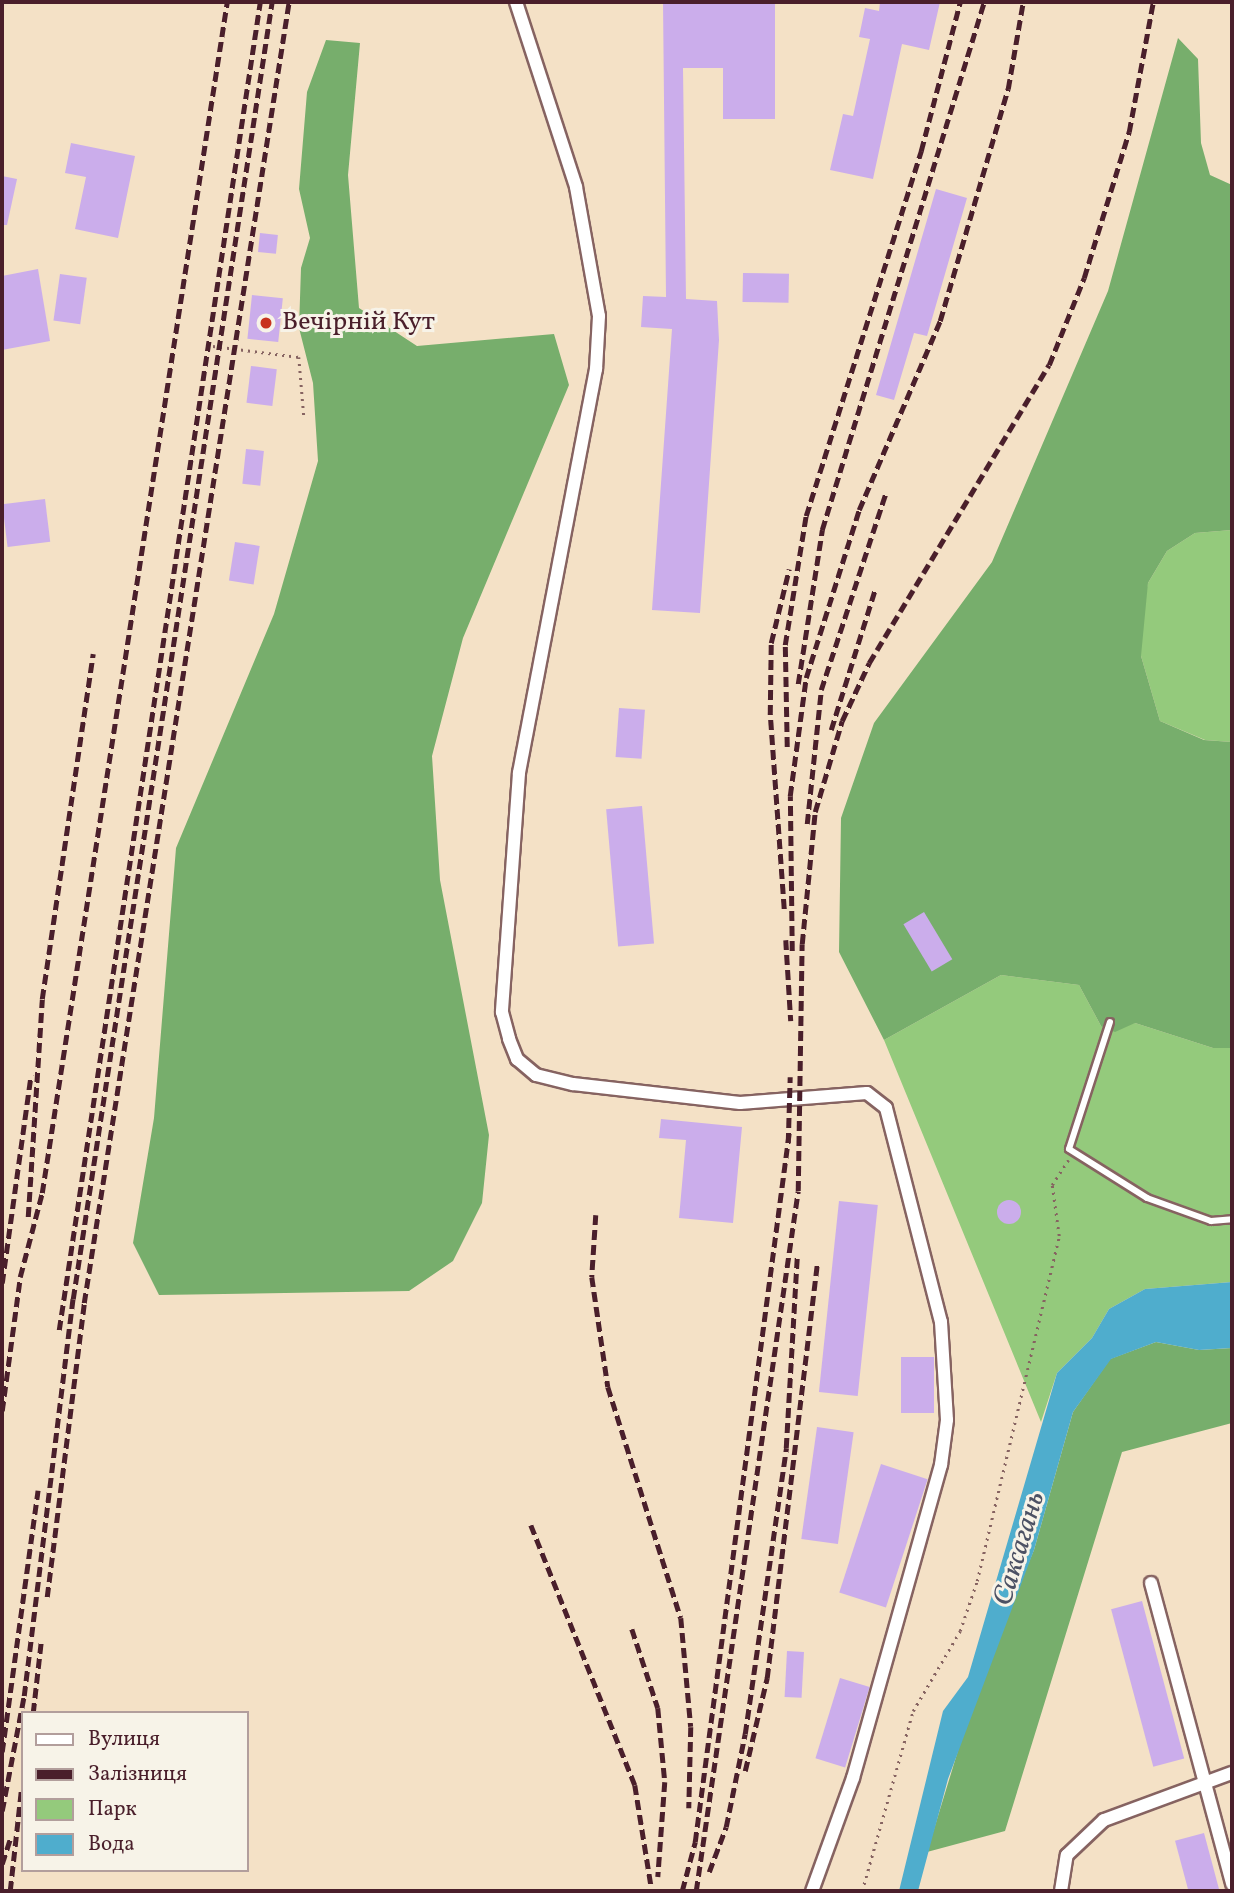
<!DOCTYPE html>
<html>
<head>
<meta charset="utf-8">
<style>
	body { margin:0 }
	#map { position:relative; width:1234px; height:1893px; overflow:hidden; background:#f4e1c6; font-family:Vollkorn,serif }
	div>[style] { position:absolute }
	.green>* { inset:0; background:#94ca7c }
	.forest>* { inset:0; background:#77ae6c }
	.water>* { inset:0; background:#4fadcd }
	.building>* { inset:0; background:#cbadeb; transform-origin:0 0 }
	.round { border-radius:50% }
	.path>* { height:2.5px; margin-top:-1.25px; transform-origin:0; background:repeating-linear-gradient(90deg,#866361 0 2px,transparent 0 7px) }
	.roads { filter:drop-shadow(2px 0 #866361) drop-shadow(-2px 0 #866361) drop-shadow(0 2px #866361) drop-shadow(0 -2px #866361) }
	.lane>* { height:6px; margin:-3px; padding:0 3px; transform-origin:3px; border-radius:3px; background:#fff }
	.street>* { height:12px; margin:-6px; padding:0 6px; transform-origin:6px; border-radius:6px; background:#fff }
	.rail>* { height:4.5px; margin-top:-2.25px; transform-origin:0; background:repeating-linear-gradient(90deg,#4a1f2b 0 10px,transparent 0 15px) }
	.dots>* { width:19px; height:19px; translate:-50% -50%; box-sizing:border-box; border:4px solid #f7f3e8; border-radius:50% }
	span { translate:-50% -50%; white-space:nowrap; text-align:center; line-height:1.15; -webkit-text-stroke:6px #f7f3e8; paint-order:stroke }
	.poi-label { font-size:26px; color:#4a1f2b }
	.left { translate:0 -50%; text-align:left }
	.water-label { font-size:28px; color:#4c5164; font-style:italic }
	.frame { position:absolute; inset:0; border:4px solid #4a1f2b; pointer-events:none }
	.legend { position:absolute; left:21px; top:1711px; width:228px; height:161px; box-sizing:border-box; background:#f7f3e8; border:2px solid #b29e9c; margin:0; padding:9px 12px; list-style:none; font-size:21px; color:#4a1f2b }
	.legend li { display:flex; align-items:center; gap:14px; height:35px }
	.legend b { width:35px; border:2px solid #b29e9c }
</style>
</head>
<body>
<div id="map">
	<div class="green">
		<i style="clip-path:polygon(1232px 530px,1232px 742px,1205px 740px,1160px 721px,1141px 656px,1140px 618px,1148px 583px,1167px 551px,1195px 533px)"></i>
		<i style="clip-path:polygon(1001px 975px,1079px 985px,1101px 1026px,1135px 1023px,1213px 1048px,1232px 1048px,1232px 1282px,1145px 1289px,1109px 1309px,1092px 1338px,1057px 1373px,1041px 1422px,884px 1040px)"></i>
	</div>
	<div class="forest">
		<i style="clip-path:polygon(1178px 38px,1198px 59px,1201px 143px,1210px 175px,1232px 185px,1232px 530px,1195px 533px,1167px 551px,1148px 583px,1141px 656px,1160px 721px,1204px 740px,1232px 742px,1232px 1048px,1213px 1048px,1135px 1023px,1115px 1032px,1101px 1026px,1079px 985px,1001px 975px,884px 1040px,839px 952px,841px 818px,874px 723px,992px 562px,1108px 291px)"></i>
		<i style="clip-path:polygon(326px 40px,360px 43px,348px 175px,359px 308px,417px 346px,554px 334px,569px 385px,463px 638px,432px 756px,440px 880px,489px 1135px,482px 1203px,453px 1261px,409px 1291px,159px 1295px,133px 1243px,154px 1118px,176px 848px,274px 614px,318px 461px,313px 383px,299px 328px,301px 268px,310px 238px,299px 189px,307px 92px)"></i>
		<i style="clip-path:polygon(1156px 1342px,1199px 1350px,1232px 1348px,1232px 1423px,1122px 1452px,1005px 1831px,927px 1852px,979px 1682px,1034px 1550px,1073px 1412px,1110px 1359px)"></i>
	</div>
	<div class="water">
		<i style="clip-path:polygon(1232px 1282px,1232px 1348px,1199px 1350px,1156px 1342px,1111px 1359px,1073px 1412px,1034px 1550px,948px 1779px,918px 1891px,899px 1891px,943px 1711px,968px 1677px,1057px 1373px,1092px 1338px,1109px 1309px,1145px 1289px)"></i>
	</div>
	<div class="building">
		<i style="clip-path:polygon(663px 2px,775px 2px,775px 119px,723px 119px,723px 68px,683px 68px,686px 299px,717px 301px,719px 340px,700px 613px,652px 610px,672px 329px,641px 327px,643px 296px,666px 297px)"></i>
		<i style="clip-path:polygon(880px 2px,940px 2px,929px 50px,902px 44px,873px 179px,830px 170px,843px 114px,853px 116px,870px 39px,859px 37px,865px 8px,879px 11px)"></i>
		<i style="clip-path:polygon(71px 143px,135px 156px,118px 238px,75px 229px,86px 177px,65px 173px)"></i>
		<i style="clip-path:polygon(2px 176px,17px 179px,7px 225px,2px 225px)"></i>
		<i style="clip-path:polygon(936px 189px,967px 198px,927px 336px,914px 333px,894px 400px,876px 395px)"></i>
		<i style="left:260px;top:233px;width:18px;height:19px;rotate:6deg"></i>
		<i style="clip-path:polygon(38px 269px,50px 341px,2px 350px,2px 276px)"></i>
		<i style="left:743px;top:273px;width:46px;height:29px;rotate:1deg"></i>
		<i style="left:60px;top:274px;width:27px;height:47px;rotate:8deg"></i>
		<i style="left:252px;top:295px;width:31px;height:44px;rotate:6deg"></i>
		<i style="left:251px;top:366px;width:26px;height:37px;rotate:7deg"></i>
		<i style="left:246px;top:449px;width:18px;height:35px;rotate:6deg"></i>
		<i style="left:45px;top:499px;width:43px;height:43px;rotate:83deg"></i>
		<i style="left:235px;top:542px;width:25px;height:39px;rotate:9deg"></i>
		<i style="left:619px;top:708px;width:26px;height:49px;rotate:4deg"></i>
		<i style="left:642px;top:806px;width:138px;height:36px;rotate:85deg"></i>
		<i style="left:924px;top:912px;width:55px;height:24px;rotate:59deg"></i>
		<i style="clip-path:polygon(661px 1119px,742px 1127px,733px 1223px,679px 1218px,686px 1140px,659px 1138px)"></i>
		<i class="round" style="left:997px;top:1200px;width:24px;height:24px"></i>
		<i style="left:839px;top:1201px;width:39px;height:192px;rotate:6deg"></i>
		<i style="left:901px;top:1357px;width:33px;height:56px"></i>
		<i style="left:817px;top:1427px;width:37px;height:113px;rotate:8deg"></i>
		<i style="left:881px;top:1464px;width:49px;height:135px;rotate:18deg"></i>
		<i style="left:1142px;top:1601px;width:163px;height:32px;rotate:75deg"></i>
		<i style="left:787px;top:1651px;width:17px;height:46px;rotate:3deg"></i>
		<i style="left:840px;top:1678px;width:31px;height:84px;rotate:17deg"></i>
		<i style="left:1204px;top:1833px;width:60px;height:30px;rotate:75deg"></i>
	</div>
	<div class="path">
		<i style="left:213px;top:346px;width:87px;rotate:7.3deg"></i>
		<i style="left:299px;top:357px;width:60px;rotate:85.2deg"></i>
		<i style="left:862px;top:1891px;width:187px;rotate:-74.2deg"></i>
		<i style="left:913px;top:1711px;width:93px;rotate:-59.6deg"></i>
		<i style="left:960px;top:1631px;width:53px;rotate:-71.2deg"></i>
		<i style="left:977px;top:1581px;width:355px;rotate:-76.6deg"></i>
		<i style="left:1059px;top:1236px;width:51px;rotate:-97.8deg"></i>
		<i style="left:1052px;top:1185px;width:30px;rotate:-57deg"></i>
	</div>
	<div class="roads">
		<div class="lane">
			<i style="left:1110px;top:1022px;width:133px;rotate:107.9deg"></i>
			<i style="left:1069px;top:1149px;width:92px;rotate:32.1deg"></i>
			<i style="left:1147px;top:1198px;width:68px;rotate:19.8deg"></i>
			<i style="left:1211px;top:1221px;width:21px;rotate:-5deg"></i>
		</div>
		<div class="street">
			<i style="left:516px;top:2px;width:194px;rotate:72deg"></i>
			<i style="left:576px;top:187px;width:131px;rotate:79.9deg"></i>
			<i style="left:599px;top:316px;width:53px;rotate:93.2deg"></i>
			<i style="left:596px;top:369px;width:411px;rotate:100.8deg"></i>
			<i style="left:519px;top:773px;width:240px;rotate:94.1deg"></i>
			<i style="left:502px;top:1012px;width:28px;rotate:75deg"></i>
			<i style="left:509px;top:1039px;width:22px;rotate:68deg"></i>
			<i style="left:517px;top:1059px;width:25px;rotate:40deg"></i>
			<i style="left:536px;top:1075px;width:38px;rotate:14deg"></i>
			<i style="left:573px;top:1084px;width:168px;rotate:6.5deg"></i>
			<i style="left:740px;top:1103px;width:127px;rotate:-4.5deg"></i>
			<i style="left:867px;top:1093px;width:24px;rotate:38deg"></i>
			<i style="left:886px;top:1108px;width:221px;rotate:75.6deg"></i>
			<i style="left:941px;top:1322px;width:98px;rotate:86.5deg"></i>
			<i style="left:947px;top:1420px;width:45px;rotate:97.6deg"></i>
			<i style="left:941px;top:1465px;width:325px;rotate:105.7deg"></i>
			<i style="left:853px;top:1778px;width:120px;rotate:109.9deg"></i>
			<i style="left:1151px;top:1583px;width:312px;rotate:74.9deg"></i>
			<i style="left:1061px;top:1891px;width:36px;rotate:-81deg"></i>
			<i style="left:1067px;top:1855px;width:51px;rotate:-43.4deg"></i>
			<i style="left:1104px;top:1820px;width:136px;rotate:-20.2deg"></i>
		</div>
	</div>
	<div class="rail">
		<i style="left:798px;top:684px;width:156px;rotate:-81.1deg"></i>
		<i style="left:822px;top:530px;width:552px;rotate:-72.94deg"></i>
		<i style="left:831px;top:730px;width:147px;rotate:-72.6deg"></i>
		<i style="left:787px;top:747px;width:102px;rotate:-91.1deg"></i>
		<i style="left:785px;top:645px;width:131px;rotate:-80.8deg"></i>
		<i style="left:806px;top:516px;width:383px;rotate:-72.5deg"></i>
		<i style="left:921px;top:151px;width:154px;rotate:-75.3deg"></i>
		<i style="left:807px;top:824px;width:135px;rotate:-84deg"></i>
		<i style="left:821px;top:690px;width:208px;rotate:-71.8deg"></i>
		<i style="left:784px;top:909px;width:195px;rotate:-94.1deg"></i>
		<i style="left:770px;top:715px;width:72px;rotate:-89.2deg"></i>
		<i style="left:771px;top:643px;width:76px;rotate:-76.3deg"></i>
		<i style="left:786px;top:940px;width:81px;rotate:86.5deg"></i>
		<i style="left:792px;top:951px;width:155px;rotate:-90.7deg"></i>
		<i style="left:790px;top:796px;width:119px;rotate:-82.3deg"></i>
		<i style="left:806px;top:678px;width:176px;rotate:-72.5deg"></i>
		<i style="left:859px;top:510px;width:206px;rotate:-66.8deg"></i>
		<i style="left:940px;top:321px;width:242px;rotate:-73.7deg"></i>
		<i style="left:1008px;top:89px;width:88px;rotate:-80.2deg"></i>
		<i style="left:788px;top:1143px;width:66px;rotate:-88.3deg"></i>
		<i style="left:596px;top:1215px;width:62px;rotate:93.7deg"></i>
		<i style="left:592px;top:1277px;width:111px;rotate:81.7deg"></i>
		<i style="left:608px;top:1387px;width:242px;rotate:72.5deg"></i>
		<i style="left:681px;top:1618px;width:109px;rotate:84.8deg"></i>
		<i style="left:691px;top:1727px;width:81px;rotate:91.4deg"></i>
		<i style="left:28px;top:1217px;width:218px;rotate:-86.3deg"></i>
		<i style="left:42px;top:999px;width:349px;rotate:-81.6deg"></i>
		<i style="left:2px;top:1283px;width:210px;rotate:-82.1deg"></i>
		<i style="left:59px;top:1330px;width:1343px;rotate:-81.39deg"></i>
		<i style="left:2px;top:1411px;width:135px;rotate:-82.3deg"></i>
		<i style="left:20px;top:1277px;width:87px;rotate:-75.3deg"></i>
		<i style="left:42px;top:1193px;width:1205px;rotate:-81.17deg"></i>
		<i style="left:531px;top:1525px;width:280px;rotate:68.2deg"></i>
		<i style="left:635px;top:1785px;width:107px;rotate:80.9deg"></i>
		<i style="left:47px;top:1597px;width:296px;rotate:-82.8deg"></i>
		<i style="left:84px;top:1303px;width:1317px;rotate:-81.05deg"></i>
		<i style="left:632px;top:1629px;width:83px;rotate:71.8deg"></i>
		<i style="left:658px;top:1708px;width:74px;rotate:84.6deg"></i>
		<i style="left:665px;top:1782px;width:95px;rotate:94.2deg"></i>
		<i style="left:33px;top:1713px;width:71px;rotate:-83.6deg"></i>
		<i style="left:2px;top:1752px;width:264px;rotate:-82.2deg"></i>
		<i style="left:745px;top:1771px;width:96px;rotate:-76.7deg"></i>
		<i style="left:767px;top:1678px;width:417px;rotate:-83.1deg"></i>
		<i style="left:2px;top:1811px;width:117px;rotate:-79.2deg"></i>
		<i style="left:24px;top:1696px;width:400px;rotate:-83deg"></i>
		<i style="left:73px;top:1299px;width:1312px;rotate:-81.28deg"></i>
		<i style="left:2px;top:1864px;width:26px;rotate:-72deg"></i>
		<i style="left:709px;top:1872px;width:48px;rotate:-69.3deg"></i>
		<i style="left:726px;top:1827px;width:95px;rotate:-78.5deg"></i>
		<i style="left:745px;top:1734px;width:289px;rotate:-81.8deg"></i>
		<i style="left:786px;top:1448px;width:191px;rotate:-86.7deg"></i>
		<i style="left:10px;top:1891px;width:100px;rotate:-83.7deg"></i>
		<i style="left:682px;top:1891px;width:51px;rotate:-75.1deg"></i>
		<i style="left:695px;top:1842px;width:715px;rotate:-82.45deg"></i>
		<i style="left:696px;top:1891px;width:707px;rotate:-81.71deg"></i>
		<i style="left:798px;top:1191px;width:247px;rotate:-89.1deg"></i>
		<i style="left:802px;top:944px;width:133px;rotate:-84.4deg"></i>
		<i style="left:815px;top:812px;width:95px;rotate:-73.5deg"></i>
		<i style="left:842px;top:721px;width:64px;rotate:-65deg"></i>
		<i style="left:869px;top:663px;width:348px;rotate:-58.9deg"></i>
		<i style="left:1049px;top:365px;width:94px;rotate:-68.1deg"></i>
		<i style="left:1084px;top:278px;width:153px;rotate:-72.9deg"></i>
		<i style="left:1129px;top:132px;width:132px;rotate:-79.5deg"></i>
	</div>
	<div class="dots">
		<i style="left:266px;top:323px;background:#c8321e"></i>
	</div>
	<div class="poi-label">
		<span class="left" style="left:282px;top:323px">Вечірній Кут</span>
	</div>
	<div class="water-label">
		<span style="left:1020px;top:1549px;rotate:-73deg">Саксагань</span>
	</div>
	<div class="frame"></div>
	<ul class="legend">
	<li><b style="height:9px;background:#fff"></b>Вулиця</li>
	<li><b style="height:9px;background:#4a1f2b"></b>Залізниця</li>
	<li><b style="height:19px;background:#94ca7c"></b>Парк</li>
	<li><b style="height:19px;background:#4fadcd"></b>Вода</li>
	</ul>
</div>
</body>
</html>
